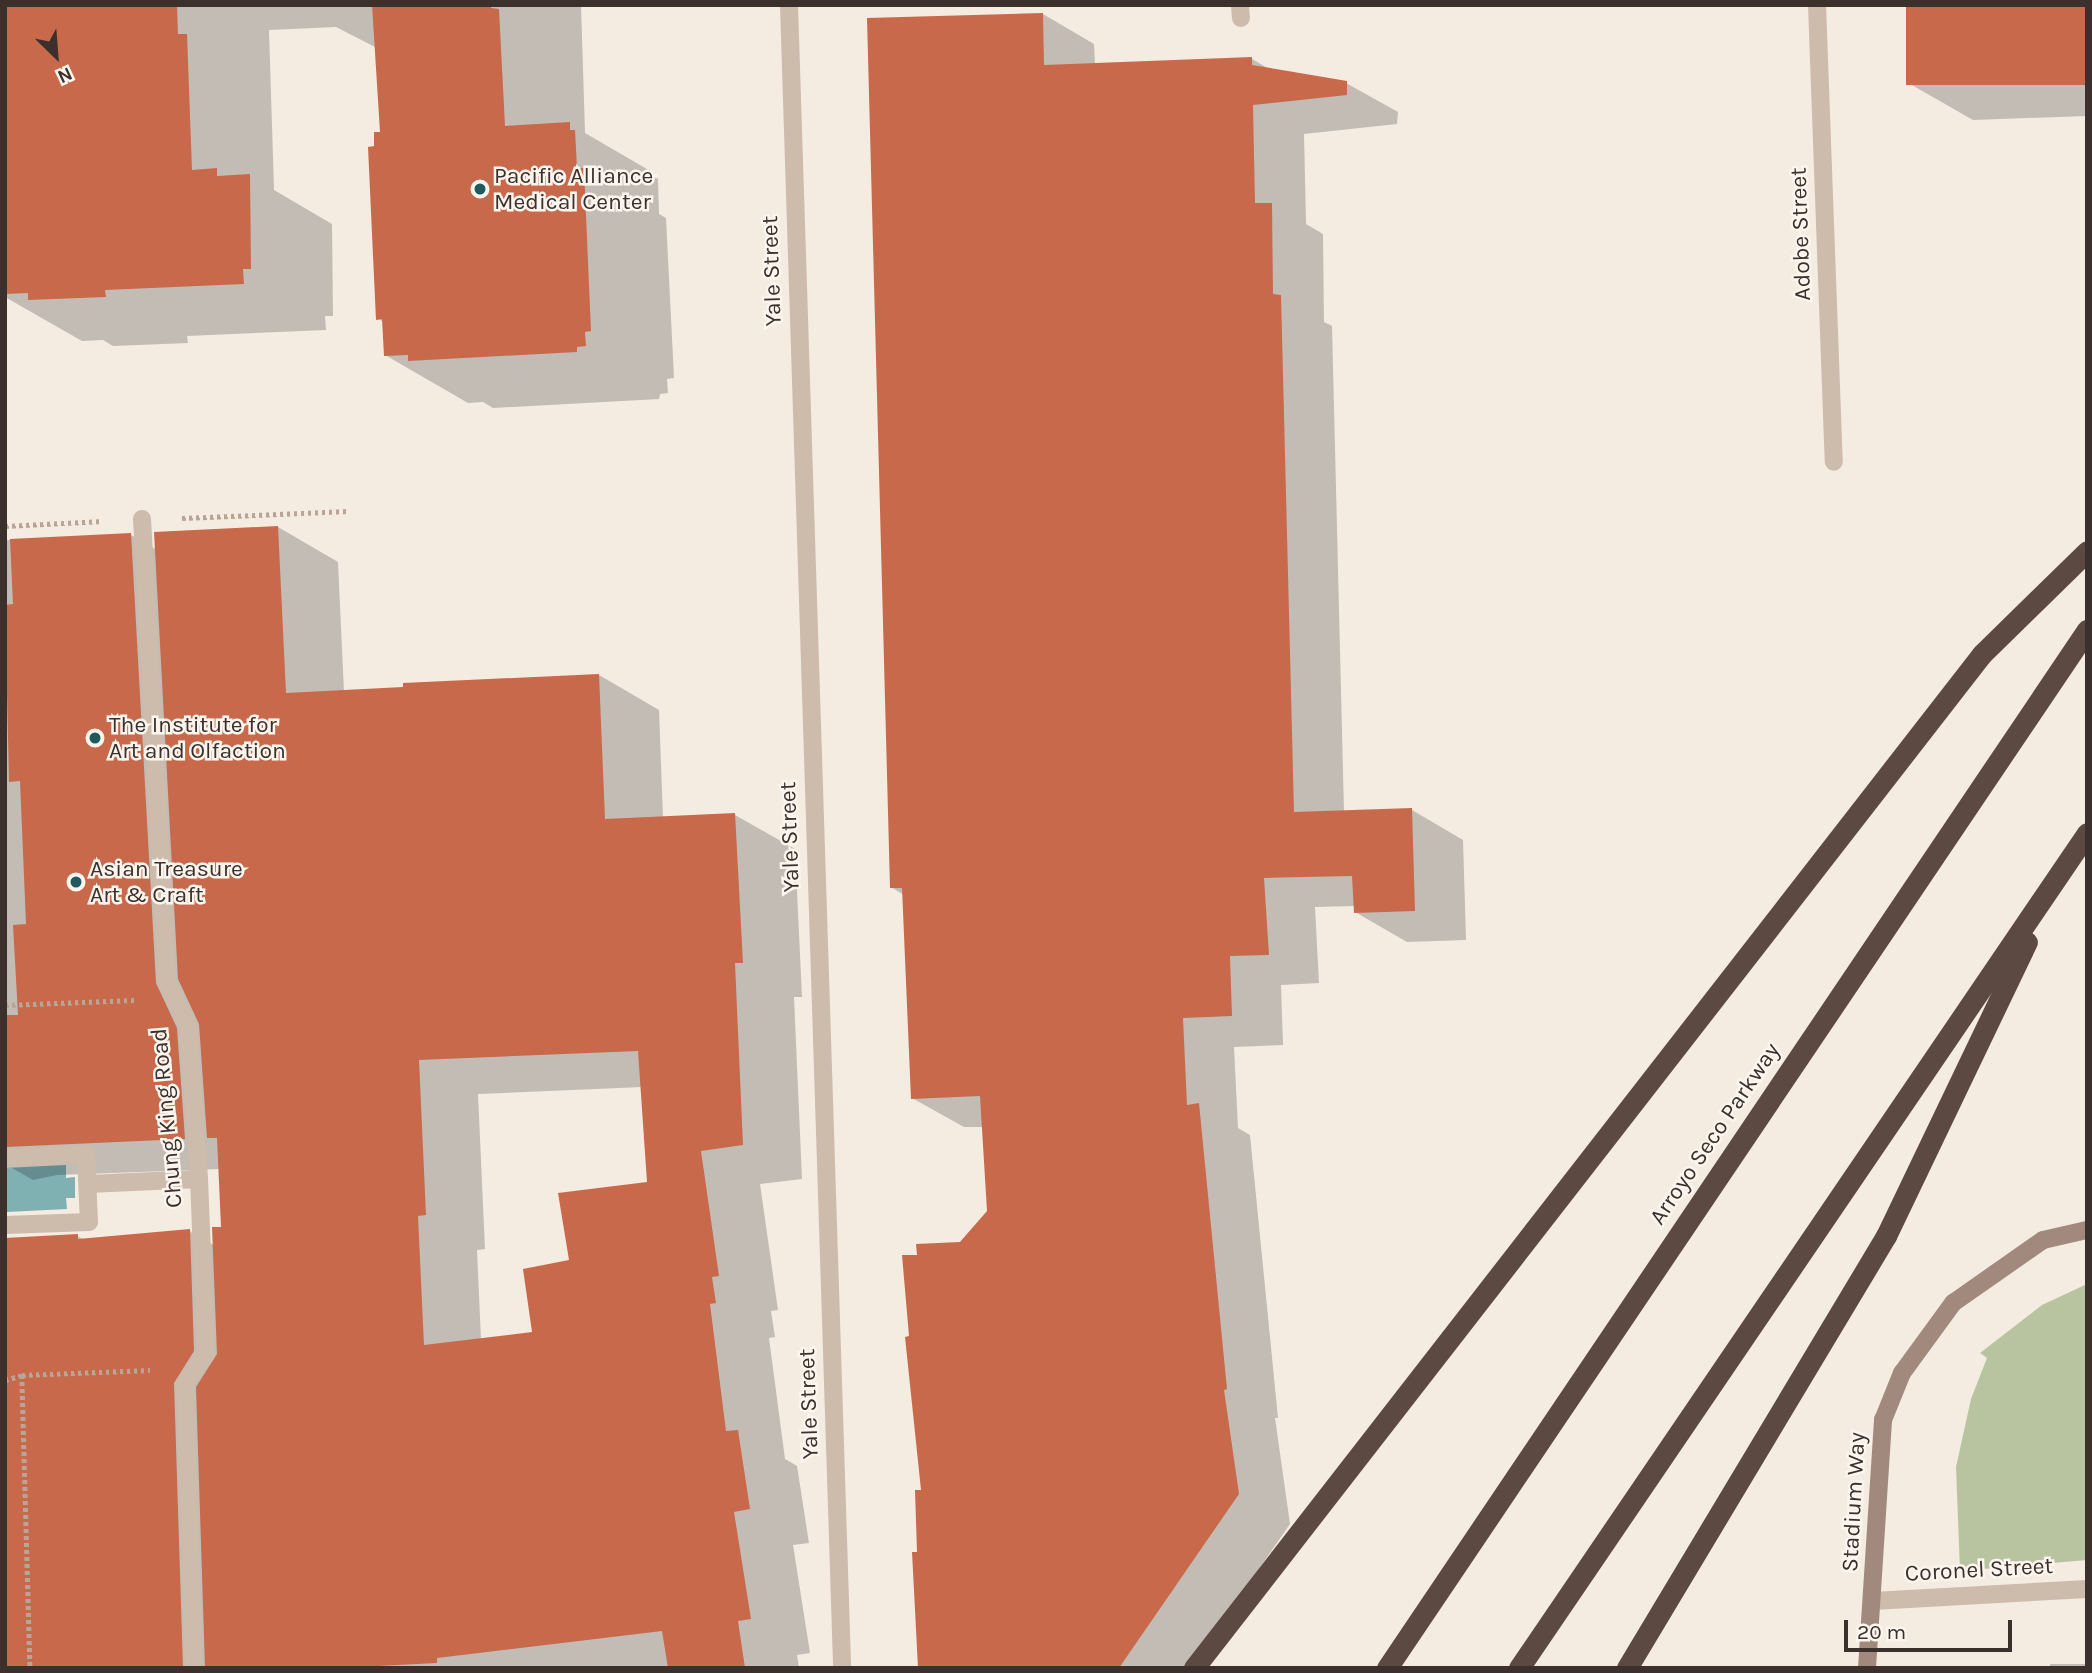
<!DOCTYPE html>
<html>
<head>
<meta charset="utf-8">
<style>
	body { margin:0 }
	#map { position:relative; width:2092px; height:1673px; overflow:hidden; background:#f4ebe1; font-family:Karla,sans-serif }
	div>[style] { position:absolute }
	.green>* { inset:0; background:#b8c4a0 }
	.water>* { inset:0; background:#7fb0b2 }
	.shadow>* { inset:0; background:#0003; transform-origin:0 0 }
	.building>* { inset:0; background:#c8694b; transform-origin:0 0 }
	.path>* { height:4.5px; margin-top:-2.25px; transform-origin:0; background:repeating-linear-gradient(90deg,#b9a596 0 3.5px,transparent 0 7px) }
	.lane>* { height:18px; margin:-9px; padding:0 9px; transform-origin:9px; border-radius:9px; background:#cdbbac }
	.street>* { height:18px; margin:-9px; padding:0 9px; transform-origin:9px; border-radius:9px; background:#cdbbac }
	.secondary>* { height:18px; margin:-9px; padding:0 9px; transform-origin:9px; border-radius:9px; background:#a18a7d }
	.highway>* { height:21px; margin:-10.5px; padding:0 10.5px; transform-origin:10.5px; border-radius:10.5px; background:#5c4a42 }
	.dots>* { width:19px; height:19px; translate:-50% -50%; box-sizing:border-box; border:4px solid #fbf5ee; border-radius:50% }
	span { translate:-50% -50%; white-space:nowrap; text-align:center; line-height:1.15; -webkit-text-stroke:5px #fbf5ee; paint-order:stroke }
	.poi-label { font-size:23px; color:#3b302b }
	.left { translate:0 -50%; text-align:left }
	.street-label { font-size:23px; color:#3b302b }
	.frame { position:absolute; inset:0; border:7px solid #3b302b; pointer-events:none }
	.north { position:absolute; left:21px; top:21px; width:70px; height:70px; -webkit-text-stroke:5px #fbf5ee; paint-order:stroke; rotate:155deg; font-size:19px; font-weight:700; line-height:28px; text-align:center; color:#3b302b }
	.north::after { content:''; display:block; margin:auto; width:24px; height:32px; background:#3b302b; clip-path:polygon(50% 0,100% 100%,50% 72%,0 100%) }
	.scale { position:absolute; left:1844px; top:1620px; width:168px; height:32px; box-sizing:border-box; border:4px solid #3b302b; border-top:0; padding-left:9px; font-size:21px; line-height:24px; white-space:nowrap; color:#3b302b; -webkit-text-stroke:5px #fbf5ee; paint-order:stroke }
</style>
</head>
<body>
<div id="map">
	<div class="green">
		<i style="clip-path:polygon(2087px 1284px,2087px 1560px,1960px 1571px,1956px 1467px,1971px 1399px,1987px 1358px,1980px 1353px,2042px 1305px)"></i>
	</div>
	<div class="water">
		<i style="clip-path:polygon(66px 1165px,66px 1178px,75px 1177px,75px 1198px,66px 1198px,67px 1209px,7px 1212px,5px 1168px)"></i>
	</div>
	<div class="shadow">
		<i style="clip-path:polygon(5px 5px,581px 5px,585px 133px,652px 172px,652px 176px,658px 179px,659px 214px,666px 218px,674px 378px,667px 379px,668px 393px,660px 394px,659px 399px,493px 408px,483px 402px,468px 403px,385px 355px,384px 322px,378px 319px,376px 148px,382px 133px,377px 48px,336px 27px,269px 30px,274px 190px,332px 224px,333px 316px,325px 316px,326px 330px,187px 336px,188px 343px,113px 346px,103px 340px,82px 341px,5px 297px)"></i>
		<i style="clip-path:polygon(2087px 5px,2087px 116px,1973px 120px,1910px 84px)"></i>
		<i style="clip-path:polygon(1043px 14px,1094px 44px,1095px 65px,1252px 59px,1271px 70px,1346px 83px,1398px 112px,1397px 124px,1304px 134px,1306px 224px,1323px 234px,1324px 322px,1332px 326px,1344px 812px,1412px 810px,1463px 840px,1466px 940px,1407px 942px,1355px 912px,1355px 906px,1315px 907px,1319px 983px,1281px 985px,1283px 1045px,1234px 1047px,1238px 1128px,1250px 1135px,1278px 1418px,1275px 1418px,1290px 1524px,1190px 1668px,920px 1668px,918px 1554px,923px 1492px,911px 1338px,918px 1256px,960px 1244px,989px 1212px,984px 1127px,964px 1127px,912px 1098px,904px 895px,891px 887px)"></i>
		<i style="clip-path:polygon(evenodd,278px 527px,338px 562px,344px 692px,599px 675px,659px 710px,663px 818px,735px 815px,795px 849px,802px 997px,794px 997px,802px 1179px,760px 1184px,778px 1310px,771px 1311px,775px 1337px,769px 1338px,785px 1459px,797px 1466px,809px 1543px,793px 1545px,810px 1653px,797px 1655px,799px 1668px,5px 1668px,77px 1236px,85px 1240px,189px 1231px,215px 1246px,223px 1228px,220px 1169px,57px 1175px,33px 1180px,12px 1168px,5px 1168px,5px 540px,131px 535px,157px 550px,278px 527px,642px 1087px,649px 1183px,571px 1262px,534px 1333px,481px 1340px,477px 1250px,485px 1249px,478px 1094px,642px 1087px)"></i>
		<i style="left:2050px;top:1664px;width:37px;height:4px"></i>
	</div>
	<div class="building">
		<i style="clip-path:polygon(5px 5px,177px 5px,178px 34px,187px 34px,192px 170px,217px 168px,217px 176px,250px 174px,251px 269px,243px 269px,244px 284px,105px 290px,106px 297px,28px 300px,28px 293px,5px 294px)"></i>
		<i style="clip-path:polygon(372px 5px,491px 5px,491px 8px,499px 9px,505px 126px,570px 122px,570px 130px,575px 130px,577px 168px,584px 168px,591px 331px,585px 332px,586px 346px,577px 347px,577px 352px,408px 361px,408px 355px,384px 356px,382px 319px,376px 320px,368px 147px,374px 146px,374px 132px,380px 132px)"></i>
		<i style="left:1906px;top:5px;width:181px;height:80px"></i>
		<i style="clip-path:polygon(1043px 13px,1044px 65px,1252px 57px,1252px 65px,1347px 81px,1347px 95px,1253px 105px,1255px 203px,1272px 203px,1273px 294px,1281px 295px,1294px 812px,1412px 808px,1415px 911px,1354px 913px,1352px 876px,1264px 878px,1269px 955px,1230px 956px,1232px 1016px,1183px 1018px,1187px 1105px,1199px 1103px,1227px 1389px,1224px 1390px,1239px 1494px,1119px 1668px,918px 1668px,912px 1552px,917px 1552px,915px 1490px,921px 1490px,905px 1337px,909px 1336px,902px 1255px,917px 1255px,916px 1244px,960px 1242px,987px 1211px,980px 1096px,911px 1099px,902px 888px,890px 888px,867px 18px)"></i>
		<i style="clip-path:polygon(evenodd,278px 526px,286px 693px,403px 687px,403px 683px,599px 674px,605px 819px,735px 813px,743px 963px,735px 963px,743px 1145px,701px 1151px,719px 1276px,712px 1277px,716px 1303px,710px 1304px,726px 1431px,738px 1430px,750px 1509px,734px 1512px,751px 1619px,738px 1621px,745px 1668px,668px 1668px,662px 1631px,437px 1658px,437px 1663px,339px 1668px,205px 1668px,196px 1387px,217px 1354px,212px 1227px,221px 1227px,217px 1138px,207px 1138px,199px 1024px,178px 979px,154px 532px,278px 526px,638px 1051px,647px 1182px,558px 1193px,569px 1260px,523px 1269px,532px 1332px,424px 1345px,418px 1216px,426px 1215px,419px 1060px,638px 1051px)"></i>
		<i style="clip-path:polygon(131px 533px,156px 983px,177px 1028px,185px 1139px,5px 1147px,5px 1015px,18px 1015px,13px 925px,26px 924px,20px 781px,9px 782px,5px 605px,13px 604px,10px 539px)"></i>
		<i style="clip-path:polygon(190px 1229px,194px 1351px,174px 1383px,183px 1668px,5px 1668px,5px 1238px,78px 1234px,78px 1239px)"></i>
	</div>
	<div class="path">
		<i style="left:182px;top:518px;width:167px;rotate:-2.4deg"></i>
		<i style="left:5px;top:526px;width:98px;rotate:-2.9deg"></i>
		<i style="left:5px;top:1005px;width:129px;rotate:-2.2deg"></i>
		<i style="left:22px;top:1375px;width:293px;rotate:88.4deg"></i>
		<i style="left:5px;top:1380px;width:18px;rotate:-16deg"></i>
		<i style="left:22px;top:1375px;width:128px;rotate:-2.2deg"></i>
	</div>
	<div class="lane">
		<i style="left:1240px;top:5px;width:13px;rotate:86deg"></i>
	</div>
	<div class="street">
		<i style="left:789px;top:5px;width:1664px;rotate:88.17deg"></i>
		<i style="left:1817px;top:5px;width:457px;rotate:87.9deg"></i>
		<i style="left:142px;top:519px;width:464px;rotate:86.9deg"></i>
		<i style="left:167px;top:982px;width:48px;rotate:64deg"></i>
		<i style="left:188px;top:1025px;width:154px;rotate:85.9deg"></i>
		<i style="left:199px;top:1179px;width:175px;rotate:87.7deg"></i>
		<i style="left:206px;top:1354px;width:36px;rotate:126deg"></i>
		<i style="left:185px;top:1383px;width:285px;rotate:88.2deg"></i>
		<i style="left:5px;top:1158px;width:81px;rotate:-2.8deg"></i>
		<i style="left:86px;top:1154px;width:68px;rotate:87.5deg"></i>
		<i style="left:89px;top:1222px;width:84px;rotate:178deg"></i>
		<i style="left:88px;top:1184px;width:111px;rotate:-2.6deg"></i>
		<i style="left:1873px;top:1601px;width:214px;rotate:-3.2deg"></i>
	</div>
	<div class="secondary">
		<i style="left:1867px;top:1668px;width:249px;rotate:-86.3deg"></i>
		<i style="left:1883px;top:1420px;width:51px;rotate:-68deg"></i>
		<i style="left:1902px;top:1373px;width:87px;rotate:-53.9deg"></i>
		<i style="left:1953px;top:1303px;width:110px;rotate:-35deg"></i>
		<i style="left:2043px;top:1240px;width:45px;rotate:-12.8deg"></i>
	</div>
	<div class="highway">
		<i style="left:1194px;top:1668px;width:1284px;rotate:-52.15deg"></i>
		<i style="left:1982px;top:654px;width:147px;rotate:-44.4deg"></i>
		<i style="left:1387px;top:1668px;width:1252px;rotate:-56.01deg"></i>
		<i style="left:1519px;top:1668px;width:1010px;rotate:-55.77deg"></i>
		<i style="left:1627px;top:1668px;width:504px;rotate:-59.06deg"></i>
		<i style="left:1886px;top:1236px;width:326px;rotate:-64.4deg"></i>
	</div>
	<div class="dots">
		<i style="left:480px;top:189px;background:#1f5a5e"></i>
		<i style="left:95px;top:738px;background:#1f5a5e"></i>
		<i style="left:76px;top:882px;background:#1f5a5e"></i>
	</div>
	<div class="poi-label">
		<span class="left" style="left:494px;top:189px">Pacific Alliance<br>Medical Center</span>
		<span class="left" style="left:109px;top:738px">The Institute for<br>Art and Olfaction</span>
		<span class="left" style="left:90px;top:882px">Asian Treasure<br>Art &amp; Craft</span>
	</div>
	<div class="street-label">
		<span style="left:1801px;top:234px;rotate:-92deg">Adobe Street</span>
		<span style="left:772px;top:271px;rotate:-92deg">Yale Street</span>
		<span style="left:790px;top:837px;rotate:-92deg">Yale Street</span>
		<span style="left:167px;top:1118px;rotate:-95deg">Chung King Road</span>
		<span style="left:1715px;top:1134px;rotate:-56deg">Arroyo Seco Parkway</span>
		<span style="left:809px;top:1404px;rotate:-92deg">Yale Street</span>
		<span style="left:1854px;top:1502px;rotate:-87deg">Stadium Way</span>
		<span style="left:1979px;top:1570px;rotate:-3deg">Coronel Street</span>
	</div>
	<div class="frame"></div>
	<div class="north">N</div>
	<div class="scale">20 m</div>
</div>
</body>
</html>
